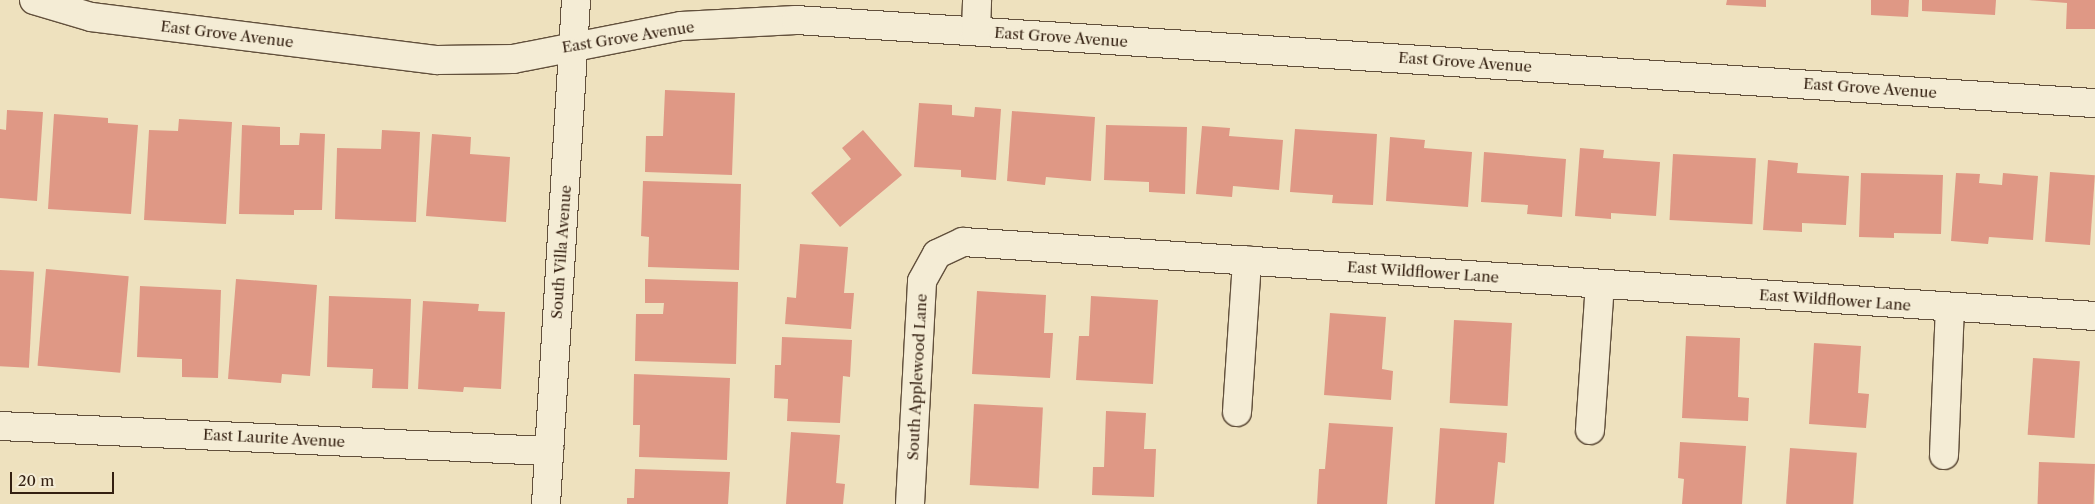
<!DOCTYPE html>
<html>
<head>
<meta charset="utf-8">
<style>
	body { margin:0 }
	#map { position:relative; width:2095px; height:504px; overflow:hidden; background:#eee1be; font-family:"Libre Caslon Text",serif }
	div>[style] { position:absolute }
	.building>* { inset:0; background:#df9885; transform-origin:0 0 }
	.roads { filter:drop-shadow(1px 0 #62503c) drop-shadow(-1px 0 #62503c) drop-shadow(0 1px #62503c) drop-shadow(0 -1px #62503c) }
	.minor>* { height:28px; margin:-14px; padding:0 14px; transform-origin:14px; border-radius:14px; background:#f4ecd5 }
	span { translate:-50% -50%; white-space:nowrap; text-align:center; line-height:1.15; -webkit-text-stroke:4.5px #f4ecd5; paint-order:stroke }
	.street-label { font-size:15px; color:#331f10 }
	.scale { position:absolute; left:10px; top:472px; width:104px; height:22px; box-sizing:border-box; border:2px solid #331f10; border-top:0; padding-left:6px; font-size:15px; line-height:18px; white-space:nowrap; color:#331f10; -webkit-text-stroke:4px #f4ecd5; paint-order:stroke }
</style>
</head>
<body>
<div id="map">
	<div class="building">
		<i style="clip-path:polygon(1727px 0,1766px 0,1766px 7px,1726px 5px)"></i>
		<i style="clip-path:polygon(1871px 0,1909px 0,1908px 17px,1871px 15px)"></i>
		<i style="clip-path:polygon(1922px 0,1996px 0,1995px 15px,1922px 11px)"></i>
		<i style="clip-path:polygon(2029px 0,2095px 0,2095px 29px,2066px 29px,2067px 3px)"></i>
		<i style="clip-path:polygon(665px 90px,735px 93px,732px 175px,645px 172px,646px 136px,663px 136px)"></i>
		<i style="clip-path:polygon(919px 103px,952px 105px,952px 115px,974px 117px,975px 107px,1001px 109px,996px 180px,961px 177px,961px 170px,914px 167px)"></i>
		<i style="clip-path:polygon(7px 110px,43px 112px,37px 201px,0 198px,0 129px,6px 130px)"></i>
		<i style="clip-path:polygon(1012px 111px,1095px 117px,1091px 181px,1046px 177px,1045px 185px,1007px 181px)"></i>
		<i style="clip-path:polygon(54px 114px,108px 118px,108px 123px,138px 125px,131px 214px,48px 209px)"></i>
		<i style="clip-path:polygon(179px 119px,232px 122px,226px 224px,144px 220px,149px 130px,178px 131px)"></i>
		<i style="clip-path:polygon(242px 125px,280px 127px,280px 145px,299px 145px,300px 133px,325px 134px,322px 210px,294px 210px,294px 215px,239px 214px)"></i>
		<i style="clip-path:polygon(1106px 125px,1187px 127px,1185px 194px,1149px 192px,1149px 182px,1104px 180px)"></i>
		<i style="clip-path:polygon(1202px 126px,1230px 128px,1229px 136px,1283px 140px,1279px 190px,1233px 186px,1232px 197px,1196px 194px)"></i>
		<i style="clip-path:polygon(1295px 129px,1377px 134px,1373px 205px,1332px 203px,1333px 195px,1290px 192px)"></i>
		<i style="clip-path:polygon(382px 130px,420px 132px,416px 222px,335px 219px,337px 148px,381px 149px)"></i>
		<i style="clip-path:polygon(863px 130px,902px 175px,840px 227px,811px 193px,851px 159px,842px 148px)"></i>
		<i style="clip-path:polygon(432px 134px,471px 137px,470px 154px,510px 157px,506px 222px,426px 216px)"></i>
		<i style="clip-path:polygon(1390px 137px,1425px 140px,1424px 148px,1472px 152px,1468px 207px,1386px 201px)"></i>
		<i style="clip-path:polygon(1580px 148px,1604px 150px,1603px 158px,1660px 162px,1656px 216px,1611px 213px,1611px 219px,1575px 216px)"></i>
		<i style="clip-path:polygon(1484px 152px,1566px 159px,1562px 217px,1527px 214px,1528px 205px,1481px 202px)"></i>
		<i style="left:1673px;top:154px;width:83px;height:66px;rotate:3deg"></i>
		<i style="clip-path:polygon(1768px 160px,1798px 163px,1797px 173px,1849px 176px,1846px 225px,1802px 223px,1802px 232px,1763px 230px)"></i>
		<i style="left:2050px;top:172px;width:45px;height:70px;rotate:4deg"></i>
		<i style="clip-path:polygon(1861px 173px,1943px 175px,1941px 234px,1894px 233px,1894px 238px,1859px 237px)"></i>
		<i style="clip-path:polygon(1956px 173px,1980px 174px,1979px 183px,2002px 185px,2003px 173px,2038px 176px,2033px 240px,1989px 237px,1988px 244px,1951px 241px)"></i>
		<i style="clip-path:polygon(643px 181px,741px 184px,739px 270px,648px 267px,649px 237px,641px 236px)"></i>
		<i style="clip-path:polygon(800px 244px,848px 247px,844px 293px,854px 293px,851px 329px,785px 324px,787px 297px,796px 298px)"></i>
		<i style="left:46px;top:269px;width:83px;height:97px;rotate:5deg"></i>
		<i style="left:0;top:270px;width:34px;height:96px;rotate:3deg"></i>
		<i style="clip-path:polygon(236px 279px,317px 285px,310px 376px,282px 374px,281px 383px,228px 379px)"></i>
		<i style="clip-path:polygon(645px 279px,738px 282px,736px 364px,635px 361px,636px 314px,663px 314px,664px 303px,645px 303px)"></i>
		<i style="clip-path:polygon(140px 286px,221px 290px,218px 378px,182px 377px,182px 359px,137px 357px)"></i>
		<i style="clip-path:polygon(977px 291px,1046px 295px,1044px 333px,1053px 333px,1050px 378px,972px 374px)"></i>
		<i style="clip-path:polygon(329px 296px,411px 299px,408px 389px,372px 388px,373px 369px,327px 367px)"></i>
		<i style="clip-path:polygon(1091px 296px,1158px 300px,1153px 384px,1076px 380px,1079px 336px,1089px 336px)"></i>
		<i style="clip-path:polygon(423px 301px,479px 304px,478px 311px,505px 312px,501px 389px,464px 387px,463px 392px,418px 389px)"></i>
		<i style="clip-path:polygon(1330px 313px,1386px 317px,1382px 369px,1393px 371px,1391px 400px,1324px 395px)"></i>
		<i style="left:1454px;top:320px;width:58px;height:83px;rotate:3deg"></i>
		<i style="clip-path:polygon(1686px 336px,1740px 338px,1738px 397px,1749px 398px,1748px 421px,1682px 418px)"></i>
		<i style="clip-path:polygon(782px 337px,852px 340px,850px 377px,843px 376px,840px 423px,787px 421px,788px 399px,774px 398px,775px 365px,781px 365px)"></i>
		<i style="clip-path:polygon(1814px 343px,1861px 346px,1858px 393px,1869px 394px,1866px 428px,1809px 424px)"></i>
		<i style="left:2033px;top:358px;width:47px;height:77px;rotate:4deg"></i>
		<i style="clip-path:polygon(634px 374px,730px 378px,727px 460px,639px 457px,640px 425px,633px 425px)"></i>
		<i style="left:974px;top:404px;width:69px;height:81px;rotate:3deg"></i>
		<i style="clip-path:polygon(1106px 411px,1146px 413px,1144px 449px,1156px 449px,1154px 497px,1092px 495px,1093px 467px,1104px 467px)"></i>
		<i style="clip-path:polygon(1329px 423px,1393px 427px,1387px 504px,1317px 504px,1319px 469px,1325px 469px)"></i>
		<i style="clip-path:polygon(1440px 428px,1507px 433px,1505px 463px,1498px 462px,1494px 504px,1435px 504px)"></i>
		<i style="clip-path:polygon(791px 432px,840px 435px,836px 483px,845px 484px,843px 504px,786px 504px)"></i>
		<i style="clip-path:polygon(1680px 442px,1746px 446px,1742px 504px,1682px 504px,1684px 479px,1678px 478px)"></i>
		<i style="left:1790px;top:448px;width:67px;height:56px;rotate:4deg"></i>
		<i style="left:2039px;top:462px;width:56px;height:42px;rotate:2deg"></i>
		<i style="clip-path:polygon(635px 469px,730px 472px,728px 504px,627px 504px,627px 498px,634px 498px)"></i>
	</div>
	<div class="roads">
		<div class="minor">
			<i style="left:34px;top:0;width:59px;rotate:16.6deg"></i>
			<i style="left:91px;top:17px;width:349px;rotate:7.1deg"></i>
			<i style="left:437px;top:60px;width:76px;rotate:-0.8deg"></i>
			<i style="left:513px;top:59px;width:171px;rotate:-11.1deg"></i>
			<i style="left:681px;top:26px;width:115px;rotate:-3deg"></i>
			<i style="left:796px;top:20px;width:1302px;rotate:3.66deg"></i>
			<i style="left:976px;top:31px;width:31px;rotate:-88deg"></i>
			<i style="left:1237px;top:412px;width:152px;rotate:-86.2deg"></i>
			<i style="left:0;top:426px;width:550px;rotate:2.61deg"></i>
			<i style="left:1590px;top:430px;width:146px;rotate:-86.1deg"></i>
			<i style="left:1944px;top:455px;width:147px;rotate:-87.7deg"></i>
			<i style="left:546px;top:504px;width:505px;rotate:-86.59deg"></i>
			<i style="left:910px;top:504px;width:223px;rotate:-86.9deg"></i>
			<i style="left:922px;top:281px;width:31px;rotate:-61deg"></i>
			<i style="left:937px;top:254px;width:29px;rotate:-25deg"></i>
			<i style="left:963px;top:242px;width:1134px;rotate:3.74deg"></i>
		</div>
	</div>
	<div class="street-label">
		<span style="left:227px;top:34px;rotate:7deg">East Grove Avenue</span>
		<span style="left:628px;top:37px;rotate:-9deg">East Grove Avenue</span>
		<span style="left:1061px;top:37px;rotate:4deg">East Grove Avenue</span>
		<span style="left:1465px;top:62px;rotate:4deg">East Grove Avenue</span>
		<span style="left:1870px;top:88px;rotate:4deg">East Grove Avenue</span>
		<span style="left:561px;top:252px;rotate:-86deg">South Villa Avenue</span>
		<span style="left:1423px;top:272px;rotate:4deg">East Wildflower Lane</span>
		<span style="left:1835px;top:300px;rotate:4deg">East Wildflower Lane</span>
		<span style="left:917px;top:377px;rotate:-87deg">South Applewood Lane</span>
		<span style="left:274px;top:438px;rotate:3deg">East Laurite Avenue</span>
	</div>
	<div class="scale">20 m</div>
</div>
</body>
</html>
